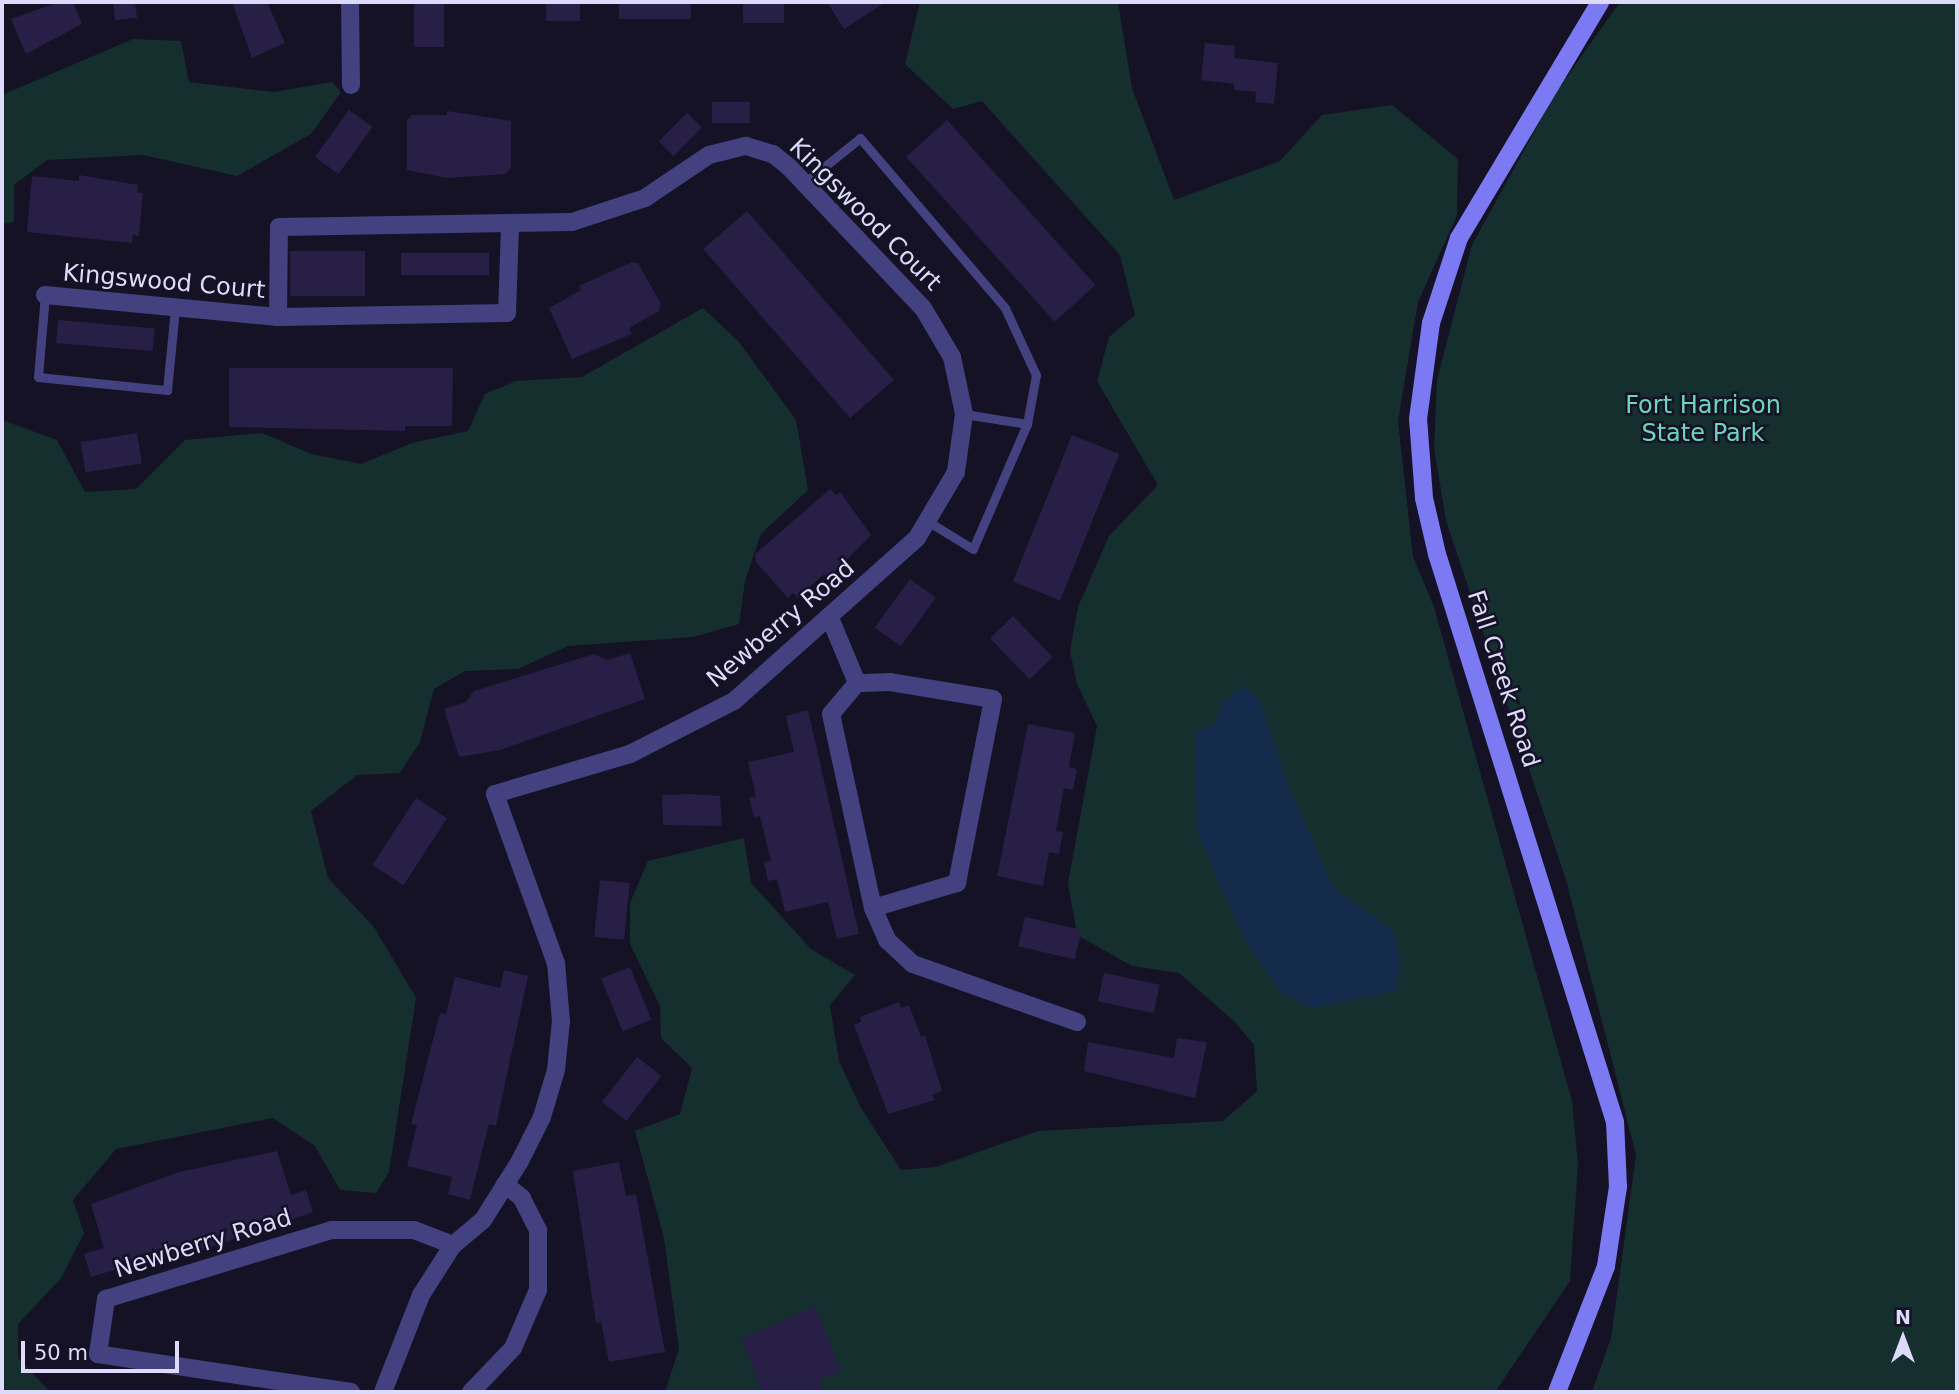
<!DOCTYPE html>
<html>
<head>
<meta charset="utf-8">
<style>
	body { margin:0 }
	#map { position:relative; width:1959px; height:1394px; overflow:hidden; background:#151226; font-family:"DejaVu Sans",sans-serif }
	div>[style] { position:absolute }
	.green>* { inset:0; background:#152f2e }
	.water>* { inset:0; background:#152b4c }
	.building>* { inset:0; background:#271f45; transform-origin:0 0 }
	.service>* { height:9px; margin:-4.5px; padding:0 4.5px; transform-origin:4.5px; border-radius:4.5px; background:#434180 }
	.minor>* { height:18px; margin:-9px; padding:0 9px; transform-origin:9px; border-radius:9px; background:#434180 }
	.secondary>* { height:18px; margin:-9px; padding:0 9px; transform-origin:9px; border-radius:9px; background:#7c7af3 }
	span { translate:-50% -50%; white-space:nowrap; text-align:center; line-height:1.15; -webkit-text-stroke:5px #151226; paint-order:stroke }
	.street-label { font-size:24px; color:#dddafc }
	.park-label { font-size:24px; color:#6cd6bb }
	.frame { position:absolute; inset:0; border:4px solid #dddafc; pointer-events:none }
	.north { position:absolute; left:1868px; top:1303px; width:70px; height:70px; -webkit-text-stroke:5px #151226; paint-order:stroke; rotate:0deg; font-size:19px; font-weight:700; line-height:28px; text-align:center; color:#dddafc }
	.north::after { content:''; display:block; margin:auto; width:24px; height:32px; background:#dddafc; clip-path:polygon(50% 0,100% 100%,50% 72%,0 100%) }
	.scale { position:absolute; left:21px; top:1341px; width:158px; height:32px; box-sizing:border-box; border:4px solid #dddafc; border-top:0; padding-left:9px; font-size:21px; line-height:24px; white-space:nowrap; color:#dddafc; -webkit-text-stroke:5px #151226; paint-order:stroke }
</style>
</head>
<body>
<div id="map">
	<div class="green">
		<i style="clip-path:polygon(920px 2px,1118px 2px,1132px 88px,1174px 200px,1280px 161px,1322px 115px,1392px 105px,1458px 159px,1457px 215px,1418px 302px,1398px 421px,1413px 557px,1434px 607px,1572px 1101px,1578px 1164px,1570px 1281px,1495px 1392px,665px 1392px,679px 1349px,664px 1238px,635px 1131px,680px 1114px,692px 1068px,661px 1038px,660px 1006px,630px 944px,630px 903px,648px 861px,744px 838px,751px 883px,811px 949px,855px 975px,830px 1005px,839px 1061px,861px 1108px,901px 1170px,936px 1167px,1038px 1131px,1223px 1121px,1257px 1091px,1254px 1045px,1234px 1021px,1179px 973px,1132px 966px,1077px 935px,1068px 883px,1097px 726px,1077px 684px,1070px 651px,1078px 607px,1109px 536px,1158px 485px,1097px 381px,1109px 337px,1135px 315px,1120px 255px,982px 101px,953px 109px,905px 64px)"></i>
		<i style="clip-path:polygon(1620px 2px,1957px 2px,1957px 1392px,1592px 1392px,1611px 1338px,1636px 1155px,1566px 880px,1446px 521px,1434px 447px,1437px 380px,1472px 245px,1556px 92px)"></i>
		<i style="clip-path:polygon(133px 39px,181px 41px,189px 82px,274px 92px,332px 82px,341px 92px,311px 134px,237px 176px,143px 155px,47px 160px,14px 185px,14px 222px,2px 224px,2px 95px)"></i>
		<i style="clip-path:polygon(703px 308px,739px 342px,796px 420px,808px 490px,761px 534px,745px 581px,739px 624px,693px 637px,568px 646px,518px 669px,465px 671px,434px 689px,420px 742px,400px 773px,357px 775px,311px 811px,328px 878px,374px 927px,416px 998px,389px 1172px,376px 1193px,340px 1190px,315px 1146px,273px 1118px,116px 1149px,73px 1200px,84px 1233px,61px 1278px,18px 1324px,18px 1358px,50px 1392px,2px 1392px,2px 420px,57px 440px,85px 492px,136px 489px,185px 440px,262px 433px,311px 454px,361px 464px,412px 443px,468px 431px,485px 394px,516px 381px,582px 377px)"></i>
	</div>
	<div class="water">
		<i style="clip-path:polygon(1244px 686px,1260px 701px,1288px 785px,1333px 887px,1394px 932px,1401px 962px,1395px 991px,1311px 1008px,1281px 992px,1246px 943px,1197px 832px,1196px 790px,1196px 733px,1216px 723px,1222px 703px)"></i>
	</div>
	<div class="building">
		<i style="clip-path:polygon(59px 2px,73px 2px,82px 24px,26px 54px,11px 19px)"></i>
		<i style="clip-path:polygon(113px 2px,135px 2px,137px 18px,115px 20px)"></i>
		<i style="clip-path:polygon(232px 2px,267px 2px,285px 43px,252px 58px)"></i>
		<i style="left:414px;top:2px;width:30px;height:45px"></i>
		<i style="left:546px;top:2px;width:34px;height:19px"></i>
		<i style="left:619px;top:2px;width:72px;height:17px"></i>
		<i style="left:743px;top:2px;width:41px;height:21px"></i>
		<i style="clip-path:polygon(827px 2px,886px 2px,844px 29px)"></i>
		<i style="clip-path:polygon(1205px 43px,1235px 46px,1234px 58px,1278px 63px,1274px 104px,1255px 102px,1256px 92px,1234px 90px,1234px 84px,1201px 80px)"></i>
		<i style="left:712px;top:102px;width:38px;height:21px"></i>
		<i style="left:349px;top:110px;width:29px;height:58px;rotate:36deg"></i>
		<i style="clip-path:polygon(447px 111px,511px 121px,511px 168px,506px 174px,447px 178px,407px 170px,407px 120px,412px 115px,447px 115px)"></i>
		<i style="left:687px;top:113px;width:21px;height:40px;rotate:45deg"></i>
		<i style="left:947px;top:120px;width:222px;height:55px;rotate:48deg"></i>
		<i style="clip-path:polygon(79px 175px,138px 185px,137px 192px,143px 193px,139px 236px,133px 235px,132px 243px,27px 232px,32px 176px,79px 181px)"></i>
		<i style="left:747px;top:211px;width:224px;height:58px;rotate:49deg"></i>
		<i style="left:365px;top:251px;width:45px;height:75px;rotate:90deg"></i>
		<i style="left:489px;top:253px;width:22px;height:88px;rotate:90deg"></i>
		<i style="clip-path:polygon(632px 262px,638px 263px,661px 304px,659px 311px,629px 328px,632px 334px,572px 359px,549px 308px,581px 290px,579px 286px)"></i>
		<i style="left:58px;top:320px;width:97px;height:23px;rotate:5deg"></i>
		<i style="clip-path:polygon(229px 368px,453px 368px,452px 426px,405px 426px,405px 431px,229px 427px)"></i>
		<i style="left:137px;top:433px;width:31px;height:57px;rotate:81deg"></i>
		<i style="left:1072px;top:435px;width:51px;height:158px;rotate:22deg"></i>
		<i style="clip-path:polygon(830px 489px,836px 495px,840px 492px,871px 535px,828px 578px,824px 574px,798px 598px,793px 593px,788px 598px,756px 562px,755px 554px)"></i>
		<i style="left:910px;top:579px;width:32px;height:60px;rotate:36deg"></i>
		<i style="left:1013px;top:616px;width:57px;height:32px;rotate:46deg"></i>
		<i style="clip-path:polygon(630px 653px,645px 699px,500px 750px,459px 757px,444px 709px,466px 702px,474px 691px,594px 654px,607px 660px)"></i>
		<i style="clip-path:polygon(808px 710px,859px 934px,837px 939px,828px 902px,785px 912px,777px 879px,768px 881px,764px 862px,771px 861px,760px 816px,754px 817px,749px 798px,756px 797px,748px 762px,794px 752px,786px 716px)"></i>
		<i style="clip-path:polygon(1028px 724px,1075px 733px,1069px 767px,1077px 769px,1073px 790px,1064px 788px,1056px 831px,1063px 832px,1059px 854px,1049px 852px,1043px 886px,997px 876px)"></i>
		<i style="clip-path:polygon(693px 794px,720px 796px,722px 826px,663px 825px,662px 795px)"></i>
		<i style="left:416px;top:798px;width:37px;height:80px;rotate:33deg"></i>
		<i style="left:600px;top:880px;width:30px;height:57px;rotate:6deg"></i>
		<i style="left:1025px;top:917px;width:58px;height:30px;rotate:13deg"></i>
		<i style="left:630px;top:967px;width:57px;height:31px;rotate:68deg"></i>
		<i style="clip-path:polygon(504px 970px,528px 976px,496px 1126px,489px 1124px,470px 1200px,448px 1194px,452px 1177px,407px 1166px,417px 1125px,411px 1124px,440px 1013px,446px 1014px,455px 977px,500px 988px)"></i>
		<i style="left:1104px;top:973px;width:57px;height:29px;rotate:12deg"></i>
		<i style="clip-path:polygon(899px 1002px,901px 1008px,909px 1005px,921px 1037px,925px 1035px,942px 1091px,932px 1095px,935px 1100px,888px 1114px,854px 1025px,861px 1022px,860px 1017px)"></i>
		<i style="clip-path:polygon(1177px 1038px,1207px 1042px,1195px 1098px,1084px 1071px,1088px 1042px,1174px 1058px)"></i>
		<i style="left:637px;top:1057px;width:31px;height:57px;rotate:38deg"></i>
		<i style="clip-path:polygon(277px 1151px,291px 1195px,306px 1190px,313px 1212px,167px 1262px,165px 1255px,91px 1277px,84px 1254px,104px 1248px,91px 1204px,179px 1172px)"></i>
		<i style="clip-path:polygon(619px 1162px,626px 1196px,636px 1194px,665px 1352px,609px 1362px,601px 1322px,596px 1323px,573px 1171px)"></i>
		<i style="clip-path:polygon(815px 1306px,841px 1371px,820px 1379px,822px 1392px,762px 1392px,741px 1339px)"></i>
	</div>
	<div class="service">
		<i style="left:804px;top:183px;width:72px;rotate:-38.8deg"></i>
		<i style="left:860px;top:138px;width:223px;rotate:49.5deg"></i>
		<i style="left:1005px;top:308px;width:74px;rotate:65.2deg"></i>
		<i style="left:1036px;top:375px;width:50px;rotate:100.4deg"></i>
		<i style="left:1027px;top:424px;width:136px;rotate:113.4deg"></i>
		<i style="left:973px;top:549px;width:52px;rotate:-148.5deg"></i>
		<i style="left:45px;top:295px;width:82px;rotate:94.9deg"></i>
		<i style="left:38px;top:377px;width:130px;rotate:5.8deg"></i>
		<i style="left:167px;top:390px;width:82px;rotate:-84.4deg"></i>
		<i style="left:964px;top:414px;width:64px;rotate:9deg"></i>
	</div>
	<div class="minor">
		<i style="left:350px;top:2px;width:83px;rotate:89.3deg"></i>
		<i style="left:45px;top:295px;width:234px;rotate:5.4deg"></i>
		<i style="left:278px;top:317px;width:229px;rotate:-1deg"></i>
		<i style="left:507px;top:313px;width:86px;rotate:-88deg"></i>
		<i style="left:278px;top:317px;width:90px;rotate:-89.4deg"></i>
		<i style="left:279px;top:227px;width:293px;rotate:-1deg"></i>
		<i style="left:572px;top:222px;width:77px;rotate:-18.2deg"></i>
		<i style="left:645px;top:198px;width:77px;rotate:-33.9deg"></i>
		<i style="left:709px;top:155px;width:38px;rotate:-14deg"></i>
		<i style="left:746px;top:146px;width:28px;rotate:17deg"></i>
		<i style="left:773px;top:154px;width:21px;rotate:39deg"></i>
		<i style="left:789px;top:167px;width:195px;rotate:46.5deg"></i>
		<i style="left:923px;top:308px;width:57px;rotate:59.4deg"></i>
		<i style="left:952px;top:357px;width:58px;rotate:78.1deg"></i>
		<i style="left:964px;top:414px;width:59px;rotate:97.9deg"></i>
		<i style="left:956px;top:472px;width:77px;rotate:120.6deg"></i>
		<i style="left:917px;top:538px;width:245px;rotate:138.3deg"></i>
		<i style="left:734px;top:701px;width:117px;rotate:153deg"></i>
		<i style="left:630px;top:754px;width:141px;rotate:163.5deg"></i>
		<i style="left:495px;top:794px;width:180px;rotate:70.2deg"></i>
		<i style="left:556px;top:963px;width:58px;rotate:85.1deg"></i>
		<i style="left:561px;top:1021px;width:49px;rotate:95.8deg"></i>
		<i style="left:556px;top:1070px;width:49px;rotate:106.6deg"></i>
		<i style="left:542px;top:1117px;width:49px;rotate:116.6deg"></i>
		<i style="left:520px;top:1161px;width:70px;rotate:122.1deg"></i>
		<i style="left:483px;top:1220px;width:39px;rotate:140deg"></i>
		<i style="left:453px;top:1245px;width:59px;rotate:122.6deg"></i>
		<i style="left:421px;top:1295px;width:104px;rotate:111.4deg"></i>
		<i style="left:830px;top:618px;width:70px;rotate:67.4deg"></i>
		<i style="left:873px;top:908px;width:88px;rotate:-16.6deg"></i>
		<i style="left:957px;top:883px;width:187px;rotate:-78.9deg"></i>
		<i style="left:993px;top:699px;width:104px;rotate:-170.6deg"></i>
		<i style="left:890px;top:682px;width:33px;rotate:178deg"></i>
		<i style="left:857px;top:683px;width:40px;rotate:130deg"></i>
		<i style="left:831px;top:714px;width:198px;rotate:77.8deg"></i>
		<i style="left:873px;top:908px;width:35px;rotate:66deg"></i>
		<i style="left:887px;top:940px;width:35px;rotate:43deg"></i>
		<i style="left:913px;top:964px;width:174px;rotate:19.5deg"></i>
		<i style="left:351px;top:1392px;width:256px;rotate:-171.5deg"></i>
		<i style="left:98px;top:1354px;width:56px;rotate:-81.7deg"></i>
		<i style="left:106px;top:1299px;width:236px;rotate:-17deg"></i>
		<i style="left:332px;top:1230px;width:82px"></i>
		<i style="left:414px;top:1230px;width:42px;rotate:21deg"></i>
		<i style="left:471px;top:1392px;width:61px;rotate:-46.3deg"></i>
		<i style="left:513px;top:1348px;width:63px;rotate:-66.7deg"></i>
		<i style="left:538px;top:1290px;width:60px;rotate:-90deg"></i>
		<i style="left:538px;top:1230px;width:36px;rotate:-117deg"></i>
		<i style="left:522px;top:1198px;width:22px;rotate:-141deg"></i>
	</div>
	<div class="secondary">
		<i style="left:1557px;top:1392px;width:135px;rotate:-68.7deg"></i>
		<i style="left:1606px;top:1266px;width:80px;rotate:-81.4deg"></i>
		<i style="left:1618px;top:1187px;width:65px;rotate:-92.6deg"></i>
		<i style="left:1615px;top:1122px;width:595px;rotate:-107.4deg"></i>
		<i style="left:1437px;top:554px;width:57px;rotate:-103.1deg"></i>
		<i style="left:1424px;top:498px;width:79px;rotate:-94.3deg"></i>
		<i style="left:1418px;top:419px;width:97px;rotate:-82.3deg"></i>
		<i style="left:1431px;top:323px;width:89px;rotate:-71.8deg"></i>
		<i style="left:1459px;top:238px;width:275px;rotate:-59.1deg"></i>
	</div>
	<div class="street-label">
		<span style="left:865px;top:215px;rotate:45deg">Kingswood Court</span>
		<span style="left:164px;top:282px;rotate:5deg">Kingswood Court</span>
		<span style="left:781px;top:624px;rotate:-40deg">Newberry Road</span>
		<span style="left:1503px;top:679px;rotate:72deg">Fall Creek Road</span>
		<span style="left:203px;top:1244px;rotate:-17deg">Newberry Road</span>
	</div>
	<div class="park-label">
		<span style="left:1703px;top:420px">Fort Harrison<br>State Park</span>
	</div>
	<div class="frame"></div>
	<div class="north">N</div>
	<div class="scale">50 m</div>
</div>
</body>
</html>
